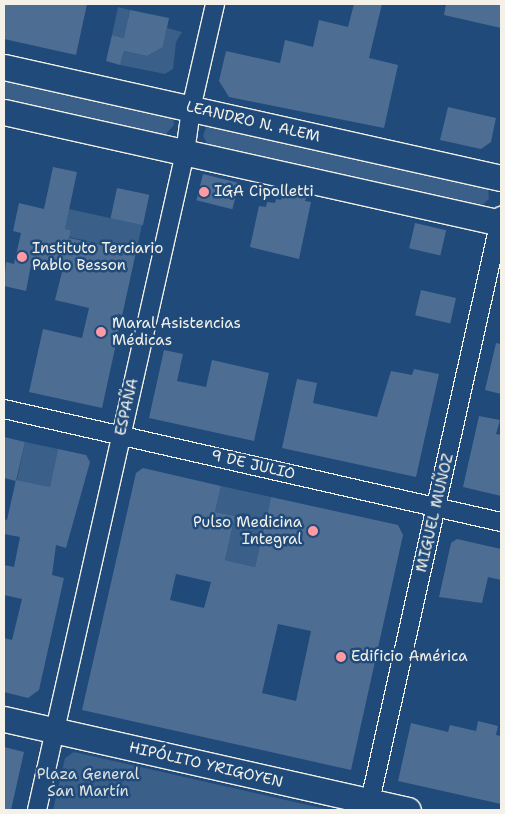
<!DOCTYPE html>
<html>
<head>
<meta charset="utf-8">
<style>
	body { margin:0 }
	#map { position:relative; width:505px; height:814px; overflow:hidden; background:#1f4a7a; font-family:"Shantell Sans",sans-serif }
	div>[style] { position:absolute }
	.green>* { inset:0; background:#3a5f88; transform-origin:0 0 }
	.building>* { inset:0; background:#4d6e92; transform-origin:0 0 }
	.roads { filter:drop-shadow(1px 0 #f4f1e8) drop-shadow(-1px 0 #f4f1e8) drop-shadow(0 1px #f4f1e8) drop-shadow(0 -1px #f4f1e8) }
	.street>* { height:18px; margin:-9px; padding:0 9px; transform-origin:9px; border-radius:9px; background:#1f4a7a }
	.secondary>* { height:25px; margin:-12.5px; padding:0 12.5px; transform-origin:12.5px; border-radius:12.5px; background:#1f4a7a }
	.dots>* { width:14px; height:14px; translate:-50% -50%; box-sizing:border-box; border:2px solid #1f4a7a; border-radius:50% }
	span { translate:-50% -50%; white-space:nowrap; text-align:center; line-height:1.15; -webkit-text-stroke:5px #1f4a7a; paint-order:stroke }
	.street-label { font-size:15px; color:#f4f1e8 }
	.poi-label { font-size:15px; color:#f4f1e8 }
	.left { translate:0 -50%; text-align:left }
	.right { translate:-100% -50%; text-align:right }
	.park-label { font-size:15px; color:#e1e2de }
	.frame { position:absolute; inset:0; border:5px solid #f4f1e8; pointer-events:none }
</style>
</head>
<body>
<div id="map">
	<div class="green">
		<i style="clip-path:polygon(118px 7px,130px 10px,128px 18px,137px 20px,133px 40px,112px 35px)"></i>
		<i style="clip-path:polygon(167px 28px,182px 32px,176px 42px,173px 69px,165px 74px,120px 65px,124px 51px,147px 56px,163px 47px)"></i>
		<i style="clip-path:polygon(4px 74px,173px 117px,174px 125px,164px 136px,4px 102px)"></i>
		<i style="clip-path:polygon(207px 125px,488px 187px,489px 199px,481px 206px,209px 147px,203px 136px)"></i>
		<i style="clip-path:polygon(69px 209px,142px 225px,136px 252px,69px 237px,71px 230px,65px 229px)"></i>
		<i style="left:25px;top:442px;width:34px;height:39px;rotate:12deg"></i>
		<i style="clip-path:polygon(221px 486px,271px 497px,255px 567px,225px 560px,235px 516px,215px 512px)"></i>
		<i style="clip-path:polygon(74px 752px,83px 754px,330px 810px,53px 810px,65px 758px)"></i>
	</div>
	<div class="building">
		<i style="clip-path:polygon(4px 4px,87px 4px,76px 55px,4px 39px)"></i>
		<i style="clip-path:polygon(354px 4px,382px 4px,369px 58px,398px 65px,384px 128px,229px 97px,219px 81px,226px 51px,280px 63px,285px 40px,313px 47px,319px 20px,348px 27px)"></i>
		<i style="clip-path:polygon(446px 4px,501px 4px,501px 28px,444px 15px)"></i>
		<i style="clip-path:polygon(130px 10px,169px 18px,163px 47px,147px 56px,124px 51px,120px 65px,106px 61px,112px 35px,124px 38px)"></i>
		<i style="clip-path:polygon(448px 107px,496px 118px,491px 142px,481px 149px,440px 140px)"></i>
		<i style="clip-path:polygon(53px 167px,77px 172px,65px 229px,71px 230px,69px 238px,136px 252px,102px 408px,29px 392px,43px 329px,82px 338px,89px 308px,55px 300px,62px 272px,31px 265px,26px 291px,4px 286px,6px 262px,14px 264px,21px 233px,13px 231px,19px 203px,44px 209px)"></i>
		<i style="left:203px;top:174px;width:37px;height:27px;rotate:14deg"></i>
		<i style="left:117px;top:188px;width:33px;height:31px;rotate:12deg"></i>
		<i style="clip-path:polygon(287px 194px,306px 198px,305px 201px,311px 202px,299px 259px,250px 247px,259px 206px,266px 207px,267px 202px,275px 203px,276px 199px,281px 200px,282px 195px)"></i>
		<i style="left:415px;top:223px;width:32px;height:26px;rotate:13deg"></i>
		<i style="left:421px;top:290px;width:36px;height:26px;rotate:13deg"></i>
		<i style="clip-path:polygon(496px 343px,501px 344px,501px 394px,485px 390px)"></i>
		<i style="clip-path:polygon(164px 350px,183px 354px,177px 381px,206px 387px,212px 360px,269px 373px,254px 441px,149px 418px)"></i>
		<i style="clip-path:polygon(414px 369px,439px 374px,416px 477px,282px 448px,297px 379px,317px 383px,313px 403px,377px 417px,391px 371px,412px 375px)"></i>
		<i style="clip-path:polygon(479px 416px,500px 420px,496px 434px,501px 435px,501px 496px,463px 487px)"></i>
		<i style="clip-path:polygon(4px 437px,25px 442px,16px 481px,4px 478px)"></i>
		<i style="clip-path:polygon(58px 449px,86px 455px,90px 462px,66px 548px,56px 545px,52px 575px,64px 578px,39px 690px,28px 698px,4px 692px,4px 638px,12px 640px,22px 599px,4px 595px,4px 565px,14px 567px,20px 537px,4px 534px,4px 519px,7px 520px,16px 480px,50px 487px)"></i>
		<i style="clip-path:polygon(evenodd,143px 468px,221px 486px,215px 512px,235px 516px,225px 560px,255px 567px,271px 497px,398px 525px,403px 535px,351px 770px,82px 710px,136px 473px,143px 468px,176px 574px,211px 582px,204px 608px,170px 600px,176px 574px,143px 468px,278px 624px,311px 631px,296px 701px,262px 693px,278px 624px)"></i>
		<i style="clip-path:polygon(457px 539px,501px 549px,501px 580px,488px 577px,482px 603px,439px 597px,451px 543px)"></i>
		<i style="clip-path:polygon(478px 721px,498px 726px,496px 735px,501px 736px,501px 804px,398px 781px,411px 723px,448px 732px,450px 725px,476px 731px)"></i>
		<i style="clip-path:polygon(4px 747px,24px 752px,11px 810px,4px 810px)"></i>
	</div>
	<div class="roads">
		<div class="street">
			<i style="left:4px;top:409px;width:510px;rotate:12.81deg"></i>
			<i style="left:37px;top:810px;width:673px;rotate:-77.31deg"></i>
			<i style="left:185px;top:153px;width:44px;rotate:-82.2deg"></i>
			<i style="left:191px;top:109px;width:108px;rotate:-77.1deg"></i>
			<i style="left:368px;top:810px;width:609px;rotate:-77.38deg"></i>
		</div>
		<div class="secondary">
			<i style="left:4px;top:67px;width:509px;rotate:12.59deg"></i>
			<i style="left:4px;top:112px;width:509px;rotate:12.59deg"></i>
			<i style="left:4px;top:719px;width:414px;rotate:12.7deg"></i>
		</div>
	</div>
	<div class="dots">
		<i style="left:204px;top:192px;background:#ff9aa2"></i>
		<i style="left:22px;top:257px;background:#ff9aa2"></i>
		<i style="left:101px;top:332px;background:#ff9aa2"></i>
		<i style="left:313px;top:531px;background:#ff9aa2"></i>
		<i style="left:341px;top:657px;background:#ff9aa2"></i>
	</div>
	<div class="street-label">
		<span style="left:253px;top:122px;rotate:13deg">LEANDRO N. ALEM</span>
		<span style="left:127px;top:407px;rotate:-77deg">ESPAÑA</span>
		<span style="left:253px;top:465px;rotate:13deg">9 DE JULIO</span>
		<span style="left:435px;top:513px;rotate:-77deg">MIGUEL MUÑOZ</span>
		<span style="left:206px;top:765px;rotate:13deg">HIPÓLITO YRIGOYEN</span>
	</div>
	<div class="poi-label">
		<span class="left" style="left:214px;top:192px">IGA Cipolletti</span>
		<span class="left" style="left:32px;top:257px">Instituto Terciario<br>Pablo Besson</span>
		<span class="left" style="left:112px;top:332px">Maral Asistencias<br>Médicas</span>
		<span class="right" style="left:302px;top:531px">Pulso Medicina<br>Integral</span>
		<span class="left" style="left:351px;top:657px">Edificio América</span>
	</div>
	<div class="park-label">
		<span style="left:88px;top:783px">Plaza General<br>San Martín</span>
	</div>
	<div class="frame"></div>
</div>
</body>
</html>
